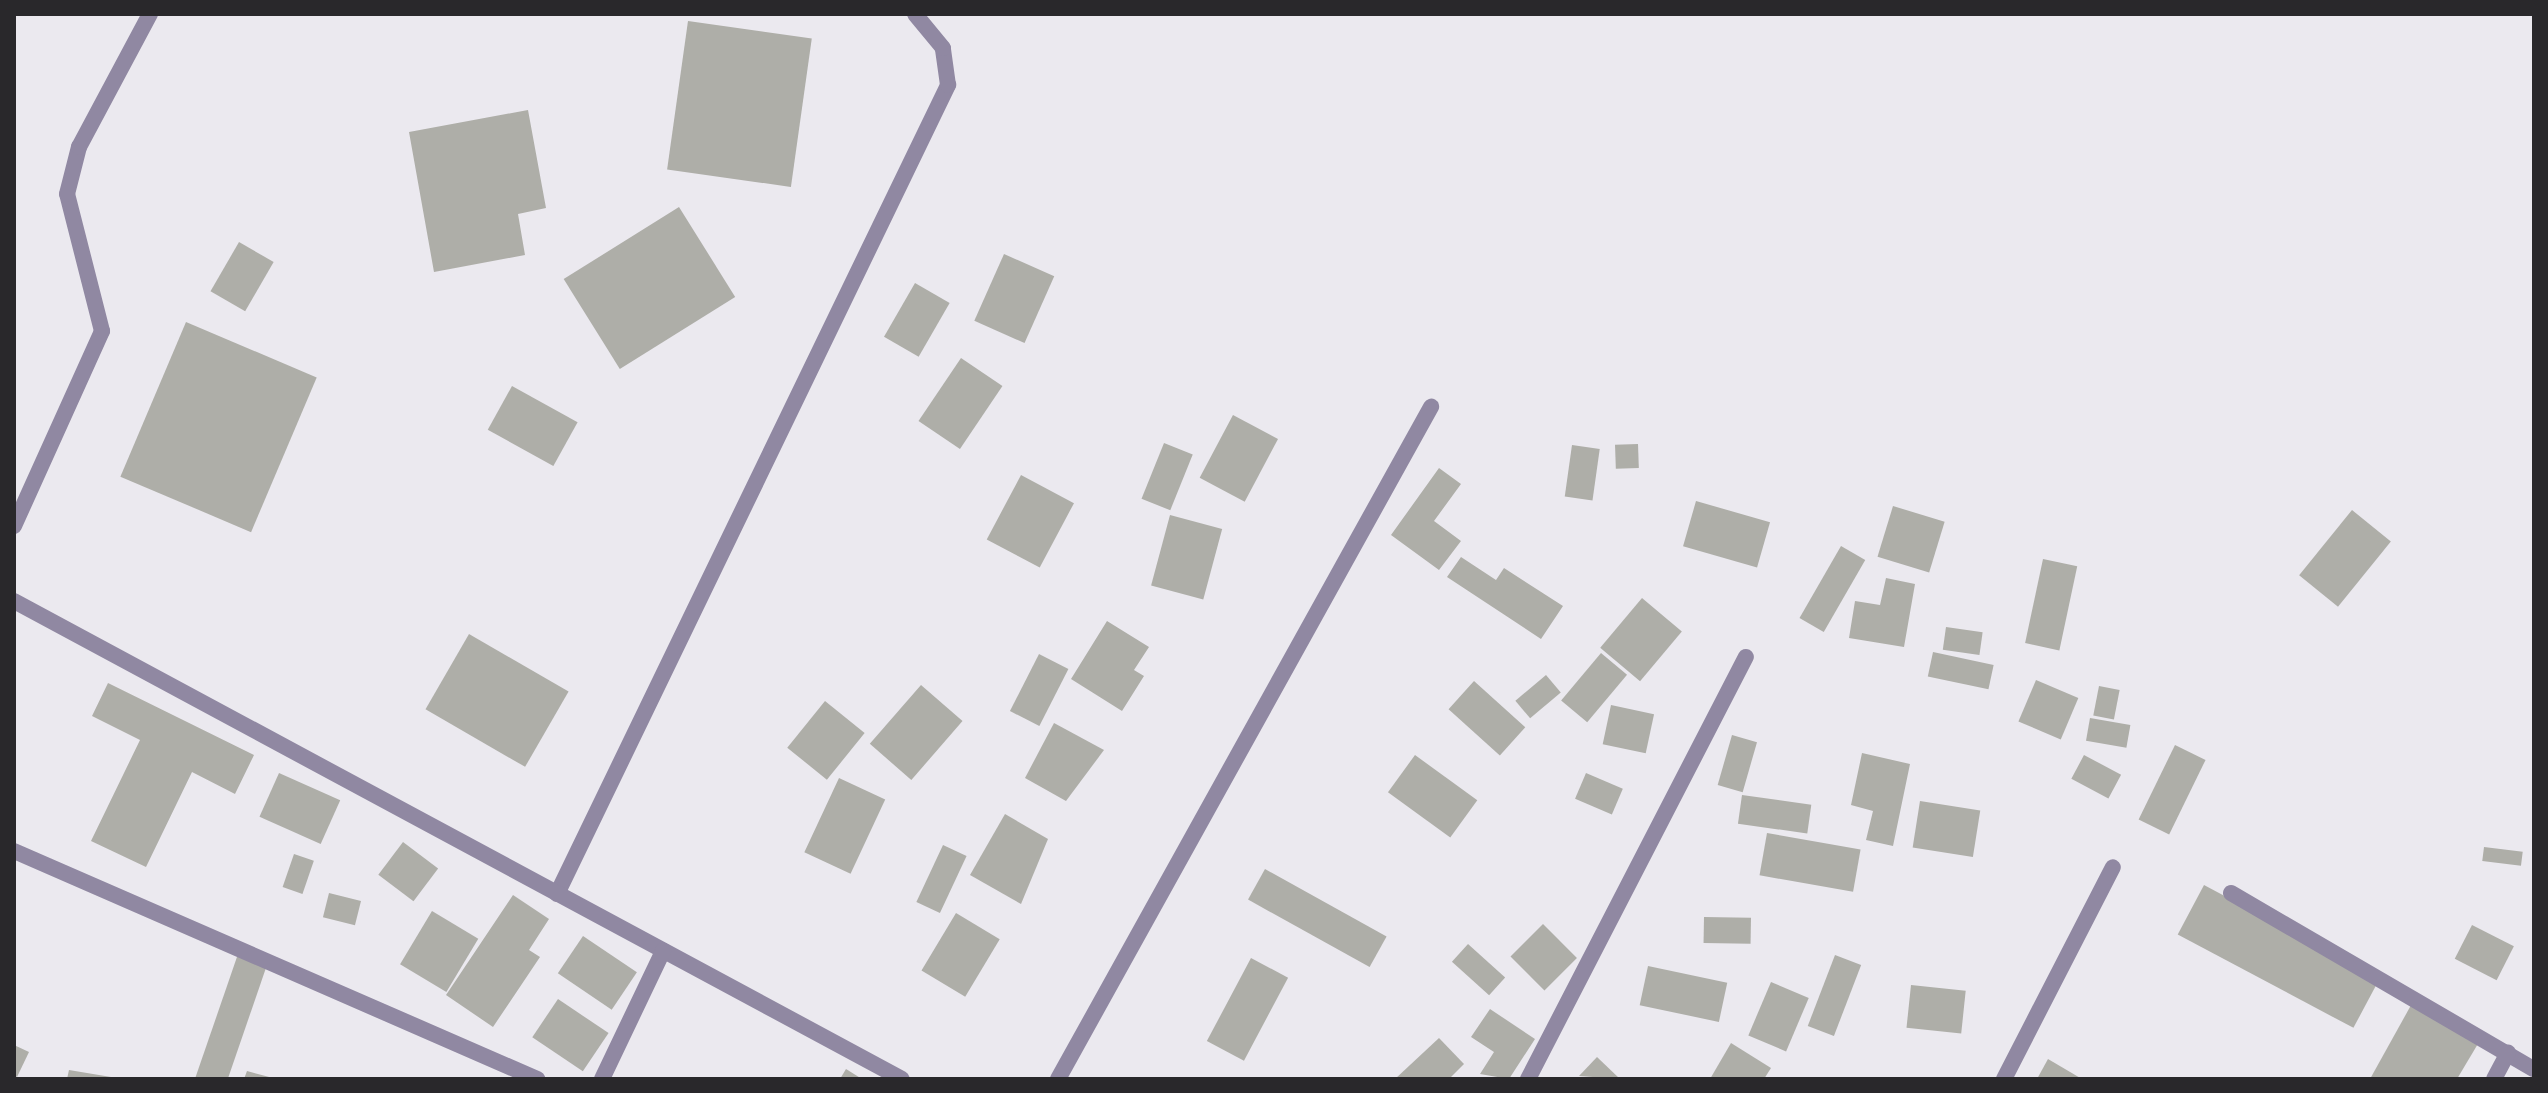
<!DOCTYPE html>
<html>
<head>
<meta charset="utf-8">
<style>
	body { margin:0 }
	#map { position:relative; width:2548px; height:1093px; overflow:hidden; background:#ebe9ef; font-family:"Space Grotesk",sans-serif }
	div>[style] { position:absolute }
	.building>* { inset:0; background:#aeaea8; transform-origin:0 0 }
	.lane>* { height:16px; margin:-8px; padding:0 8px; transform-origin:8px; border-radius:8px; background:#9088a2 }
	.street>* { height:16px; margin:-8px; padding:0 8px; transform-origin:8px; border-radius:8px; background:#9088a2 }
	span { translate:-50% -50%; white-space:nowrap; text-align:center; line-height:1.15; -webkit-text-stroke:7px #ebe9ef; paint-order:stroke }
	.frame { position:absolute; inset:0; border:16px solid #29282b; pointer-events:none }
</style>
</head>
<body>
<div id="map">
	<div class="building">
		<i style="left:688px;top:21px;width:125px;height:150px;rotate:8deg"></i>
		<i style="clip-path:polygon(528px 110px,546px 208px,518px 214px,525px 255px,434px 272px,409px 132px)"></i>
		<i style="left:679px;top:207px;width:106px;height:136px;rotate:58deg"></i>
		<i style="left:239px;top:242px;width:40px;height:57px;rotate:30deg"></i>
		<i style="left:1004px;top:254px;width:55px;height:73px;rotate:24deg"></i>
		<i style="left:915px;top:283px;width:40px;height:62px;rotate:30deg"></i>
		<i style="left:186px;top:322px;width:142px;height:168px;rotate:23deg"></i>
		<i style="left:961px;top:358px;width:50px;height:76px;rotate:34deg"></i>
		<i style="left:512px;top:386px;width:75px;height:50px;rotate:29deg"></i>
		<i style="left:1233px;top:415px;width:51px;height:71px;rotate:28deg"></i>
		<i style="left:1164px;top:443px;width:31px;height:60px;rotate:22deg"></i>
		<i style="left:1638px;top:444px;width:24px;height:23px;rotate:88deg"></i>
		<i style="left:1572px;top:445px;width:28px;height:52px;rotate:8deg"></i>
		<i style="clip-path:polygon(1439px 468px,1461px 484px,1434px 521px,1461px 541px,1439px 570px,1391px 535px)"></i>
		<i style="left:1021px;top:475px;width:60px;height:73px;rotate:28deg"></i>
		<i style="left:1696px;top:501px;width:77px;height:47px;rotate:16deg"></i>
		<i style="left:1893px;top:506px;width:54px;height:53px;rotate:17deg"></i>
		<i style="left:2352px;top:510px;width:50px;height:84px;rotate:39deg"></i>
		<i style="left:1170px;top:515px;width:54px;height:73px;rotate:15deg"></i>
		<i style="left:1841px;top:546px;width:28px;height:83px;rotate:30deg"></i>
		<i style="clip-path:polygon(1461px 557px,1496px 580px,1504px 568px,1563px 606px,1541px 639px,1447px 577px)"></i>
		<i style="left:2043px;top:559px;width:35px;height:86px;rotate:12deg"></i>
		<i style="clip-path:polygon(1886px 578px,1915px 584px,1904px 647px,1849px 638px,1855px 601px,1880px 605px)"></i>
		<i style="left:1642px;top:598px;width:52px;height:65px;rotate:40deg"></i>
		<i style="clip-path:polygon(1107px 621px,1149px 647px,1134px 670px,1144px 676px,1122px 711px,1071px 679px)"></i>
		<i style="left:1946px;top:627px;width:37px;height:23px;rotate:8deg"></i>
		<i style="left:469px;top:634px;width:115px;height:87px;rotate:30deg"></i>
		<i style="left:1933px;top:652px;width:62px;height:25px;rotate:12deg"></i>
		<i style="left:1601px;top:653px;width:34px;height:62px;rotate:40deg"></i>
		<i style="left:1039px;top:654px;width:33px;height:64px;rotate:27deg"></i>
		<i style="left:1546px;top:675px;width:23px;height:40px;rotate:50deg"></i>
		<i style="left:2036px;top:680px;width:46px;height:45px;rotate:23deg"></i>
		<i style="left:1474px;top:681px;width:69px;height:38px;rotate:42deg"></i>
		<i style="clip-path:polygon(108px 683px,254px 755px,235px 794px,192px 772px,146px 867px,91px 841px,140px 740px,92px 716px)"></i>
		<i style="left:921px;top:685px;width:55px;height:78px;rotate:41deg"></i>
		<i style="left:2099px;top:686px;width:21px;height:30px;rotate:11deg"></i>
		<i style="left:825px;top:701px;width:51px;height:60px;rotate:39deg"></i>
		<i style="left:1611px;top:705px;width:44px;height:40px;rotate:12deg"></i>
		<i style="left:2090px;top:718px;width:41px;height:23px;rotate:10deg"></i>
		<i style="clip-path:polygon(1054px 723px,1104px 750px,1066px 801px,1025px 778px)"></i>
		<i style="left:1732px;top:735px;width:26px;height:52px;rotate:16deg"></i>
		<i style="left:2175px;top:745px;width:34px;height:83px;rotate:26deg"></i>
		<i style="clip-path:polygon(1862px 753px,1910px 764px,1893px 846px,1866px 840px,1873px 811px,1851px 805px)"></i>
		<i style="left:1415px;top:755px;width:77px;height:46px;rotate:36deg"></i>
		<i style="left:2084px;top:755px;width:42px;height:27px;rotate:28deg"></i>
		<i style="left:279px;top:773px;width:67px;height:48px;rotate:24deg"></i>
		<i style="left:1586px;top:773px;width:40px;height:28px;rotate:23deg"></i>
		<i style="left:839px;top:778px;width:51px;height:82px;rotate:25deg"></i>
		<i style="left:1742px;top:795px;width:70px;height:29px;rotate:8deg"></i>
		<i style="left:1920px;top:801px;width:61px;height:47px;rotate:9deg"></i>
		<i style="clip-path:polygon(1005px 814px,1048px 839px,1021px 904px,970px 875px)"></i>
		<i style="left:1767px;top:833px;width:95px;height:43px;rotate:10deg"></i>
		<i style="left:403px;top:842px;width:44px;height:41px;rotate:37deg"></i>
		<i style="left:943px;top:845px;width:26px;height:63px;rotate:25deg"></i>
		<i style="left:2484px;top:847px;width:39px;height:14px;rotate:7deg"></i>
		<i style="left:294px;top:854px;width:21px;height:35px;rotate:19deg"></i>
		<i style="left:1265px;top:869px;width:139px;height:35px;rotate:29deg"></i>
		<i style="left:2204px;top:885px;width:199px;height:56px;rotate:28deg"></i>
		<i style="left:329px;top:893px;width:33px;height:25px;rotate:14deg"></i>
		<i style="clip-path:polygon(513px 895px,549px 919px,529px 950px,540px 957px,493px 1027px,446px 995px)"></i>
		<i style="left:432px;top:911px;width:54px;height:62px;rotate:31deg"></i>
		<i style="left:956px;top:913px;width:51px;height:67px;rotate:31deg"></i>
		<i style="left:1704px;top:917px;width:47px;height:26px;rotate:1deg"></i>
		<i style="left:1543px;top:924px;width:48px;height:46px;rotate:45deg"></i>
		<i style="left:2472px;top:925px;width:47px;height:38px;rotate:27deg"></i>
		<i style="left:583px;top:936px;width:65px;height:45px;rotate:34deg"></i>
		<i style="left:1468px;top:944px;width:50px;height:24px;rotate:42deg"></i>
		<i style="left:238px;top:954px;width:31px;height:131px;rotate:19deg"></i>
		<i style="left:1835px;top:955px;width:28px;height:76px;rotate:21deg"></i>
		<i style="left:1251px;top:958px;width:42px;height:94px;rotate:28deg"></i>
		<i style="left:1648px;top:966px;width:81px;height:40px;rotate:12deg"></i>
		<i style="left:1771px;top:982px;width:41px;height:58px;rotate:23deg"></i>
		<i style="left:1911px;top:985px;width:55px;height:43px;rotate:6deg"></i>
		<i style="clip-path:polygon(2415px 998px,2482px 1037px,2457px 1079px,2370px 1079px)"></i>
		<i style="left:558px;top:999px;width:61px;height:46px;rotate:34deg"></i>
		<i style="clip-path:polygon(1490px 1009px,1535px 1039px,1509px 1079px,1480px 1074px,1494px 1052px,1471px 1037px)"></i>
		<i style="clip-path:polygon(1439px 1038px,1464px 1064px,1449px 1079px,1395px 1079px)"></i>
		<i style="clip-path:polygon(1731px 1043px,1771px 1068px,1764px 1079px,1710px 1079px)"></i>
		<i style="clip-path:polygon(14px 1045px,29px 1052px,17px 1077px,14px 1075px)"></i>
		<i style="clip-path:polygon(1597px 1057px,1620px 1079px,1579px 1076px)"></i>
		<i style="clip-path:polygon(2048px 1059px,2082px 1079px,2037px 1079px)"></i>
		<i style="clip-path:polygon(846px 1069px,862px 1079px,840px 1079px)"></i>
		<i style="clip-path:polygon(69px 1070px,111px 1077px,111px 1079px,67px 1079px)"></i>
		<i style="clip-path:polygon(247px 1071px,273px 1078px,273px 1079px,244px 1079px)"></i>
	</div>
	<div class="lane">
		<i style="left:14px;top:526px;width:214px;rotate:-65.7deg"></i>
		<i style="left:102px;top:331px;width:141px;rotate:-104.3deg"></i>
		<i style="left:67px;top:194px;width:49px;rotate:-75.7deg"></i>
		<i style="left:79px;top:147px;width:151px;rotate:-61.9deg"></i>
		<i style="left:557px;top:894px;width:899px;rotate:-64.2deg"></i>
		<i style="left:948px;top:85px;width:37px;rotate:-98deg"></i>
		<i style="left:943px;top:48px;width:44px;rotate:-129.5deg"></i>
	</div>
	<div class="street">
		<i style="left:14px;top:601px;width:1008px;rotate:28.29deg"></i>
		<i style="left:14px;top:851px;width:571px;rotate:23.55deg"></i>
		<i style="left:2231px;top:893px;width:350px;rotate:30.2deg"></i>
		<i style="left:602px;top:1079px;width:142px;rotate:-64.5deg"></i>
		<i style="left:1058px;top:1079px;width:769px;rotate:-60.97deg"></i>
		<i style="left:1528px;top:1079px;width:475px;rotate:-62.7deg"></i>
		<i style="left:2004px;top:1079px;width:238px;rotate:-62.8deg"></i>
		<i style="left:2494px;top:1079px;width:30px;rotate:-62deg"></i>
	</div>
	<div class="frame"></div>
</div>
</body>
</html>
